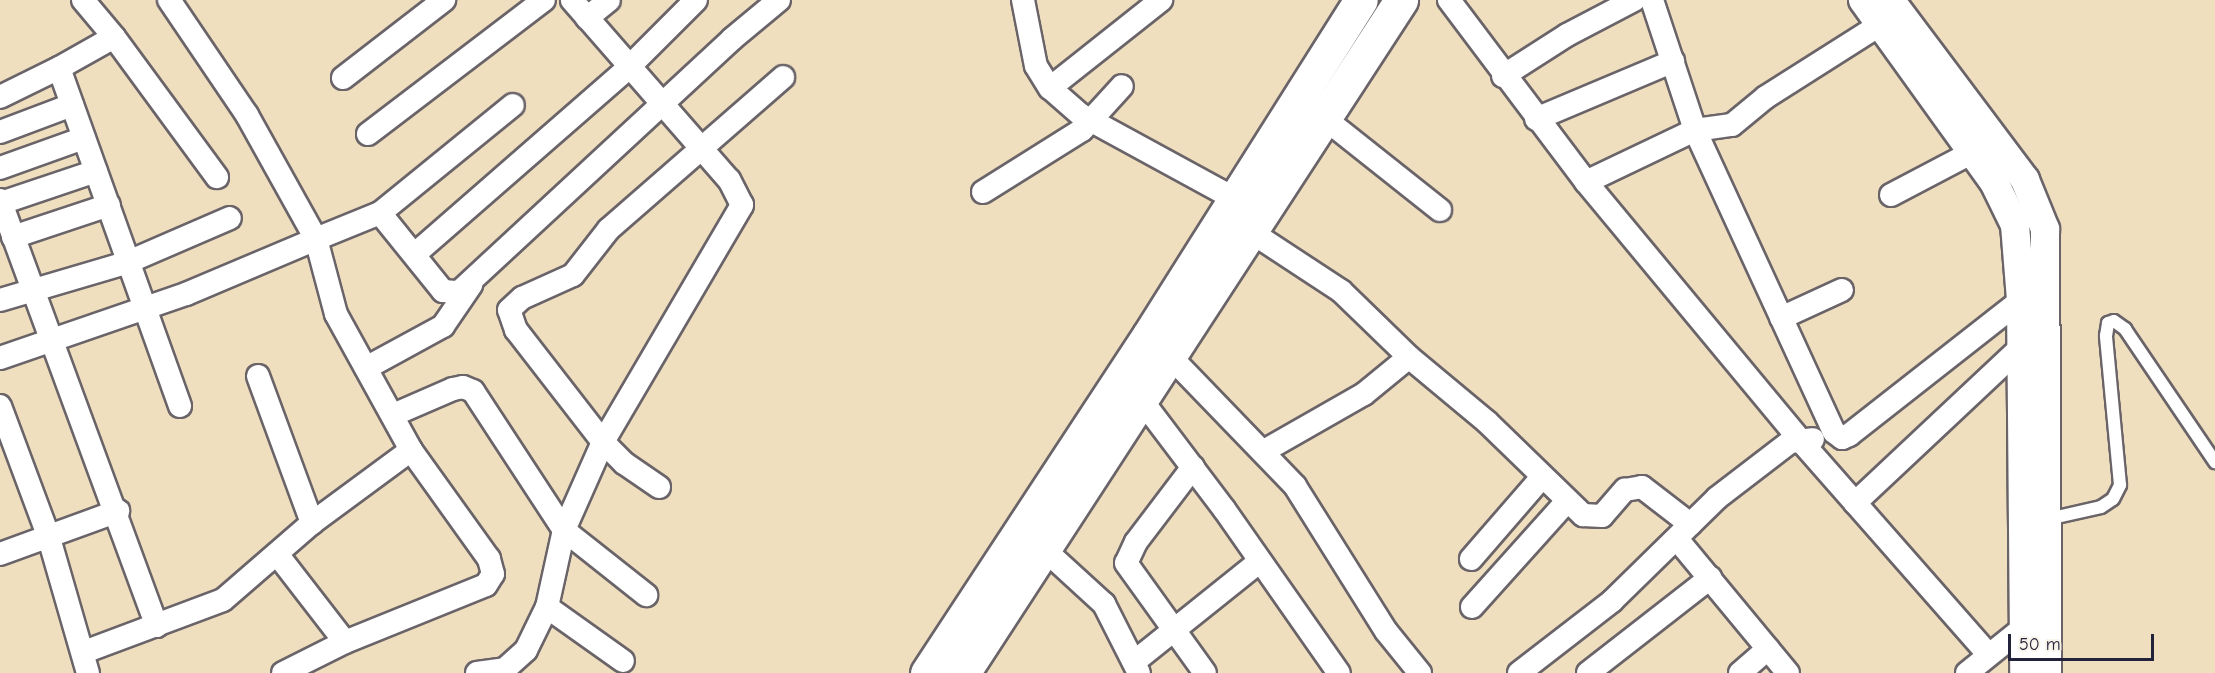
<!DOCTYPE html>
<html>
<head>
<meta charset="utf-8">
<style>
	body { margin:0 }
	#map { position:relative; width:2215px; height:673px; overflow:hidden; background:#efdfbf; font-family:"Comic Neue",sans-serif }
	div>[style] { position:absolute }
	.roads { filter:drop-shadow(2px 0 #6a6469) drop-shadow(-2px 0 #6a6469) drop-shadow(0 2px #6a6469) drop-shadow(0 -2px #6a6469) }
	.service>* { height:12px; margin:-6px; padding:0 6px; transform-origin:6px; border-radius:6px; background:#fff }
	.minor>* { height:22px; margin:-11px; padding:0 11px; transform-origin:11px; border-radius:11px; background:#fff }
	.tertiary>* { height:28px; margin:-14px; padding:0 14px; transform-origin:14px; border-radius:14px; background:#fff }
	.primary>* { height:33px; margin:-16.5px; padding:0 16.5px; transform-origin:16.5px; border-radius:16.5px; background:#fff }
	span { translate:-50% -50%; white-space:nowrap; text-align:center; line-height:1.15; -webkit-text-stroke:5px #f7f3e8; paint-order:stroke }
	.scale { position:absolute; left:2008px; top:634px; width:146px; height:27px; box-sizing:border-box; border:3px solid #22223b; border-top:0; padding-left:8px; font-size:18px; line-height:21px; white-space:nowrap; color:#22223b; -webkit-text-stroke:4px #f7f3e8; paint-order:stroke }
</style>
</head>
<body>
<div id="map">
	<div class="roads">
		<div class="service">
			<i style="left:2048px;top:519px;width:54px;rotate:-12.8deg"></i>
			<i style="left:2101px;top:507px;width:14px;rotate:-34deg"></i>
			<i style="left:2113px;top:499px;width:16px;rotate:-63deg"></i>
			<i style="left:2120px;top:485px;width:150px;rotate:-95.4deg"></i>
			<i style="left:2106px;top:336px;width:13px;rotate:-81deg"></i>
			<i style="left:2108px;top:323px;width:6px;rotate:-18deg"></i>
			<i style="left:2114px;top:321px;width:14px;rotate:36deg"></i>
			<i style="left:2125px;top:329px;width:161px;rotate:55.9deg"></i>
		</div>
		<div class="minor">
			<i style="left:83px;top:0;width:48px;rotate:50deg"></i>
			<i style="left:1023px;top:0;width:67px;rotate:78.9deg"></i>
			<i style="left:1036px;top:66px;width:26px;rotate:58deg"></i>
			<i style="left:1050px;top:88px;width:41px;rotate:41.1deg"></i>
			<i style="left:1081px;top:115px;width:175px;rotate:28.6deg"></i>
			<i style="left:1449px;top:0;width:228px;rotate:53deg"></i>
			<i style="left:1586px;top:182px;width:334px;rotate:50.3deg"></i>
			<i style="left:1799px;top:439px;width:286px;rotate:48.7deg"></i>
			<i style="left:1652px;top:0;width:137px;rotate:71.7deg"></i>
			<i style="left:1695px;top:130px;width:332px;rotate:65.3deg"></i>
			<i style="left:1834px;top:432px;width:10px;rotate:37deg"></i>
			<i style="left:1842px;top:438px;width:8px;rotate:-23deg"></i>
			<i style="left:1849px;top:435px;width:219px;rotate:-38.1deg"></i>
			<i style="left:587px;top:18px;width:28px;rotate:-39deg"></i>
			<i style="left:59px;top:68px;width:63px;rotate:-29.4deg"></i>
			<i style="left:114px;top:37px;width:174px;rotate:53.7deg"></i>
			<i style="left:1503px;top:76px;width:76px;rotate:-32.6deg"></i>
			<i style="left:1567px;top:35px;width:76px;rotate:-27.6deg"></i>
			<i style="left:343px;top:78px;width:128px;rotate:-37.7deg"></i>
			<i style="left:1050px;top:88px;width:142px;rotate:-38.4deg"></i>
			<i style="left:0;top:97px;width:66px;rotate:-26.2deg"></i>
			<i style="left:59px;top:68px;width:359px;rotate:70.3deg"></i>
			<i style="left:1324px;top:118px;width:148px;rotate:38.4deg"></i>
			<i style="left:1536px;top:119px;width:149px;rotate:-22.9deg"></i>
			<i style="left:0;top:132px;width:77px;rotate:-20.6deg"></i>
			<i style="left:368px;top:134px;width:221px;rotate:-37.3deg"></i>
			<i style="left:0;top:168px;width:89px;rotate:-19.7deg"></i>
			<i style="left:1586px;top:182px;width:121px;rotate:-25.5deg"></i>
			<i style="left:1695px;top:130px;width:37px;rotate:-8deg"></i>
			<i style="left:1732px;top:125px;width:44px;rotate:-39.5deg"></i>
			<i style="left:1766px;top:97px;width:136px;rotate:-32.4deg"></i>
			<i style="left:983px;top:192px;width:117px;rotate:-32.1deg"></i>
			<i style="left:1082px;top:130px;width:59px;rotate:-47.7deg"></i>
			<i style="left:1891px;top:195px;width:93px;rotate:-27.7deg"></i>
			<i style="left:0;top:200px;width:454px;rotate:69.8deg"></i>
			<i style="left:1px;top:203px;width:100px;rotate:-18.6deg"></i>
			<i style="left:380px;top:213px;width:100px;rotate:51.1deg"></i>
			<i style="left:443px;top:291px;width:16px;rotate:4deg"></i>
			<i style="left:459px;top:292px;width:372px;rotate:-42.8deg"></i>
			<i style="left:732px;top:39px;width:61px;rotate:-39.7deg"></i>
			<i style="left:1239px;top:224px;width:122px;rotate:33.3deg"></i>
			<i style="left:1341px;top:291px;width:95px;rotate:44.1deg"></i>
			<i style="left:1409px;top:357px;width:102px;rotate:39.8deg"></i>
			<i style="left:1487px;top:422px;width:134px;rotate:44.1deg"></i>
			<i style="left:1583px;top:515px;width:19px;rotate:3deg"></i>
			<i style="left:1602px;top:516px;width:35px;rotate:-49deg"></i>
			<i style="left:1625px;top:490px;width:17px;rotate:-10deg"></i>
			<i style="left:1642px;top:487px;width:61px;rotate:37.6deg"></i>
			<i style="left:13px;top:237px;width:101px;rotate:-18.4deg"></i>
			<i style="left:415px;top:254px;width:283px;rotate:-41.1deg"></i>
			<i style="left:628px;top:68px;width:96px;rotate:-45deg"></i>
			<i style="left:0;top:300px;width:131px;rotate:-16.4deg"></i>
			<i style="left:126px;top:263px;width:113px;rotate:-23.4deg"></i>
			<i style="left:1781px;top:318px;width:67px;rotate:-24.7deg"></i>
			<i style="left:1161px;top:347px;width:193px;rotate:46deg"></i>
			<i style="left:1295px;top:486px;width:171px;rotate:57.9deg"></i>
			<i style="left:1386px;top:631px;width:54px;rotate:51deg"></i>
			<i style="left:0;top:358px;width:197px;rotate:-19deg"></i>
			<i style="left:186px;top:294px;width:141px;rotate:-22.9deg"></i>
			<i style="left:316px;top:239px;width:142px;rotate:-119.1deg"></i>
			<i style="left:247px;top:115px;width:139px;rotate:-124.1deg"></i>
			<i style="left:366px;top:368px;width:88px;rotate:-28.6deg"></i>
			<i style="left:443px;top:326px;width:50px;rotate:-55.7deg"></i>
			<i style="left:258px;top:376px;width:157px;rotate:69.8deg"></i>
			<i style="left:1140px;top:398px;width:139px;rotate:52.9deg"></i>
			<i style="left:1224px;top:509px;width:200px;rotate:55deg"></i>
			<i style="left:0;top:406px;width:141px;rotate:69.6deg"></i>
			<i style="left:49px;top:538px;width:141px;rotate:73.9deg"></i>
			<i style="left:393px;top:415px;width:65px;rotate:-23.4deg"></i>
			<i style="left:453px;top:389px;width:10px;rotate:-11deg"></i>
			<i style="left:463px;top:387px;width:11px;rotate:22deg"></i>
			<i style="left:473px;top:391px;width:166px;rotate:56.8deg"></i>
			<i style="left:564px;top:530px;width:105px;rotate:38.4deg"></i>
			<i style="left:1264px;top:451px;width:115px;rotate:-29.7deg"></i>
			<i style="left:1364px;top:394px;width:58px;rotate:-39.4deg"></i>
			<i style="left:1193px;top:467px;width:94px;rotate:127.2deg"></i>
			<i style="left:1136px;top:542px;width:23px;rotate:115deg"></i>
			<i style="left:1126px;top:563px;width:135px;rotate:54.3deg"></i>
			<i style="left:659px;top:487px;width:42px;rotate:-145.6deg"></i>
			<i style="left:624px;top:463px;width:30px;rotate:-135deg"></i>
			<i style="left:603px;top:442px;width:142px;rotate:-127.8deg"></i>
			<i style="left:516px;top:330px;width:21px;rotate:-109deg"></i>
			<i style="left:509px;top:310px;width:18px;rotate:-43deg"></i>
			<i style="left:522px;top:298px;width:56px;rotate:-24.3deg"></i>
			<i style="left:573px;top:275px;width:58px;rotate:-52deg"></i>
			<i style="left:609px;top:229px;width:231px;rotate:-41.1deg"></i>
			<i style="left:1855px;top:503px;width:228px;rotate:-43.2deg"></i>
			<i style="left:1677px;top:539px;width:174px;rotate:50.4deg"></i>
			<i style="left:1034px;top:540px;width:95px;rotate:42.4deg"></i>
			<i style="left:1104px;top:604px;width:77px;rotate:63.1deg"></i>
			<i style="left:0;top:554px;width:126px;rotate:-20deg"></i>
			<i style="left:277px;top:554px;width:111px;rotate:52.3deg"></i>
			<i style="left:1471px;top:559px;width:108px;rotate:-49.1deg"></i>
			<i style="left:547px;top:607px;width:93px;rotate:35.4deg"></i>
			<i style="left:1472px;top:607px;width:142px;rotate:-48.1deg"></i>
			<i style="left:84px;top:652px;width:148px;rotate:-20.5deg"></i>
			<i style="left:223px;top:600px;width:118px;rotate:-40.9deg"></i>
			<i style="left:312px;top:523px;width:123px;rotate:-36.4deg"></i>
			<i style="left:1134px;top:662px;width:161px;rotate:-38.7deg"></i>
			<i style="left:283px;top:673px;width:69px;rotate:-26.6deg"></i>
			<i style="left:345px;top:642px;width:152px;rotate:-22deg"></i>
			<i style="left:486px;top:585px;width:13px;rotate:-58deg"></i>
			<i style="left:493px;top:574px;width:16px;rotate:-105deg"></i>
			<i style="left:489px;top:559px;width:134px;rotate:-125.6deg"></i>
			<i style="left:411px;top:450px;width:155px;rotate:-118.9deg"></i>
			<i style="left:336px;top:314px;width:78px;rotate:-104.9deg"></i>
			<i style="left:316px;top:239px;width:69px;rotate:-22.1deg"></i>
			<i style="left:380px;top:213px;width:171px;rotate:-39.1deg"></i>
			<i style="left:477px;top:673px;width:28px;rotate:-8deg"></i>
			<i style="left:505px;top:669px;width:28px;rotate:-42deg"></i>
			<i style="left:526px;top:650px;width:48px;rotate:-64deg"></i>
			<i style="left:547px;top:607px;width:79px;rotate:-77.6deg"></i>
			<i style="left:564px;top:530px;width:96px;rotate:-66.1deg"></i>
			<i style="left:603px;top:442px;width:275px;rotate:-59.6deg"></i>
			<i style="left:742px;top:205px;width:28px;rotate:-117deg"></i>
			<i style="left:729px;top:180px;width:239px;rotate:-131.1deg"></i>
			<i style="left:1519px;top:673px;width:118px;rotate:-37.7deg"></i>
			<i style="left:1612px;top:601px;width:147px;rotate:-44.4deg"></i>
			<i style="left:1717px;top:498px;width:92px;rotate:-37.5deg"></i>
			<i style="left:1790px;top:442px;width:23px;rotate:-7deg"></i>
			<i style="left:1588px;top:673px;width:155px;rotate:-37.9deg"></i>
			<i style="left:1740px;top:673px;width:37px;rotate:-41deg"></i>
			<i style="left:1967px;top:673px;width:85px;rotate:-38.8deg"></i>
		</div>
		<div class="tertiary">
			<i style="left:1863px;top:0;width:224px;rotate:54.3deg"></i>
			<i style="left:1994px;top:182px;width:48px;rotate:64deg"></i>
			<i style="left:2015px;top:225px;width:75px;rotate:85.4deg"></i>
			<i style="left:2021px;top:300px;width:373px;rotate:89.5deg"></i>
			<i style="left:1890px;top:0;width:225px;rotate:53.1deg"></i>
			<i style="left:2025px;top:180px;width:53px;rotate:67.8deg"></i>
			<i style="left:2045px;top:229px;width:444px;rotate:89.7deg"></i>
		</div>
		<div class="primary">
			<i style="left:927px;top:673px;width:404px;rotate:-56.7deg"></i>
			<i style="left:1149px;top:335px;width:396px;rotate:-57.7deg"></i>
			<i style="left:963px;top:673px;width:803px;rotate:-56.94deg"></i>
		</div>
	</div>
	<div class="scale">50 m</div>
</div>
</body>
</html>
